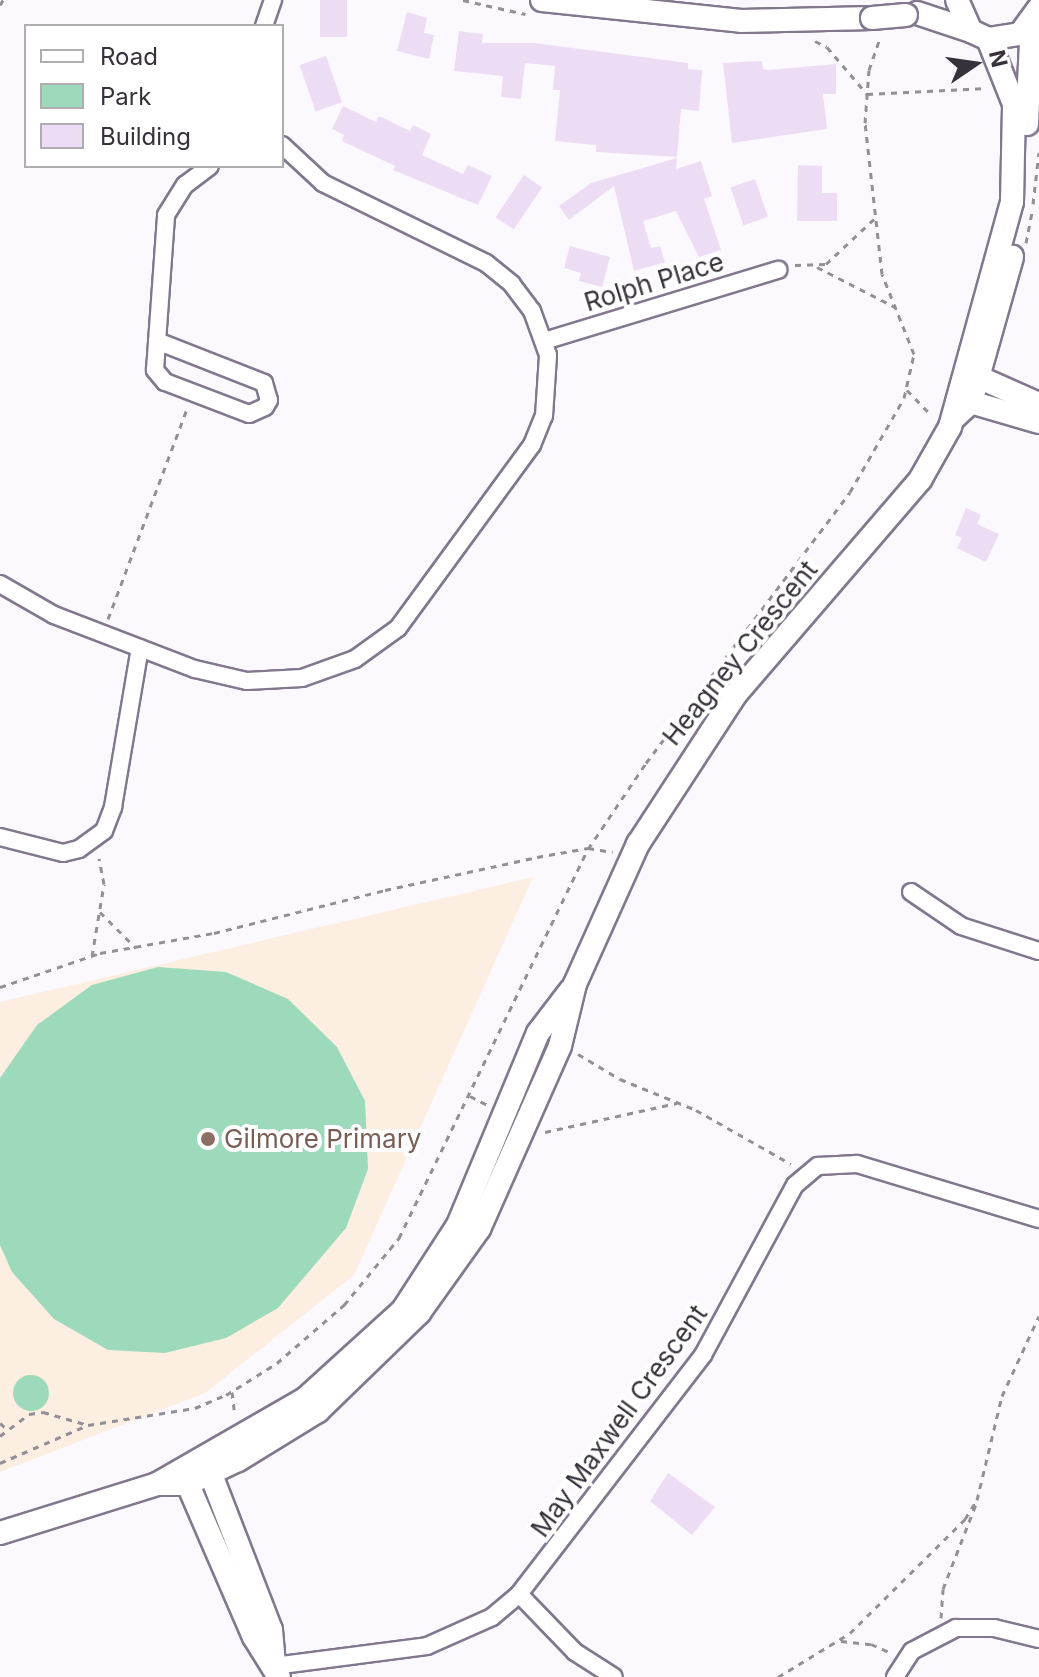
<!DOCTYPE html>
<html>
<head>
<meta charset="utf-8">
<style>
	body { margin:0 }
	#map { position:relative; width:1039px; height:1677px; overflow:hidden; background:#fcf9fe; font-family:Inter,sans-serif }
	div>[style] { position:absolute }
	.education>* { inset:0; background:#fceee0 }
	.green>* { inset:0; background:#9ddabb }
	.round { border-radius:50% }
	.building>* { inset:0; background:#ecddf4; transform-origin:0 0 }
	.path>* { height:3px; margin-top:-1.5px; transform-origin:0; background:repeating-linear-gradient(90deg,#938f97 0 6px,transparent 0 12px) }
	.roads { filter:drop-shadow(2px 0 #82788e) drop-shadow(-2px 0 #82788e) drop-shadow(0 2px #82788e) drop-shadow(0 -2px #82788e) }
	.street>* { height:16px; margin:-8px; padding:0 8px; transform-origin:8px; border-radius:8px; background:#fff }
	.secondary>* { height:22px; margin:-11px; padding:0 11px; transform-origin:11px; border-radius:11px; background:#fff }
	.bridges { filter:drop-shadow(2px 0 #82788e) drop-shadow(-2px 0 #82788e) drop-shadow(0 2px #82788e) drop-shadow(0 -2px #82788e) }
	.secondary-bridge>* { height:22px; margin:-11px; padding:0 11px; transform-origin:11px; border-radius:11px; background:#fff }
	.dots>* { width:22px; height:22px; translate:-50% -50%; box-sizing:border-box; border:4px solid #fff; border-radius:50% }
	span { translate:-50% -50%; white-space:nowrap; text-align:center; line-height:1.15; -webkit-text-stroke:8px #fff; paint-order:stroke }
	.street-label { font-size:26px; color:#36313b }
	.education-label { font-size:26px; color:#785e54 }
	.left { translate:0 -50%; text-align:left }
	.legend { position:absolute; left:24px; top:24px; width:260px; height:144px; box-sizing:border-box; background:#fff; border:2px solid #afadb1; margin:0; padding:10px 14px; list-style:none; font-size:24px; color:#36313b }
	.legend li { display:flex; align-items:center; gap:16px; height:40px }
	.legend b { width:40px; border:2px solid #afadb1 }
	.north { position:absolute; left:935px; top:24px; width:80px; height:80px; -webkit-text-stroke:6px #fff; paint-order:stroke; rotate:77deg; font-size:22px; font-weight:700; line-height:32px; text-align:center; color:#36313b }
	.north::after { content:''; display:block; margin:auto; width:28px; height:36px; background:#36313b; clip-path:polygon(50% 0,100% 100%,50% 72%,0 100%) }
</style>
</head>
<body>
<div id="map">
	<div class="education">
		<i style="clip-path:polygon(533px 877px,354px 1275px,205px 1393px,0 1472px,0 1002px)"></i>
	</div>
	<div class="green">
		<i style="clip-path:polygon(158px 967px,226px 972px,288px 999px,337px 1047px,365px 1101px,368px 1169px,346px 1228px,278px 1308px,226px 1338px,165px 1353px,108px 1350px,54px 1319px,12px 1272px,0 1245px,0 1078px,37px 1025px,92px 985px)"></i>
		<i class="round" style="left:13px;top:1375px;width:36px;height:36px"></i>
	</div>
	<div class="building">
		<i style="left:320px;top:0;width:27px;height:37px"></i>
		<i style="clip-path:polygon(407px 12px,427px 18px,424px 33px,434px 35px,429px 59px,397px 51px)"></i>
		<i style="clip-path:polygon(459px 31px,483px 34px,482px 43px,534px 43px,688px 63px,688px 69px,702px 70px,699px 111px,681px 109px,677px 157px,596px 152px,596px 145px,555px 141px,560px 90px,553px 90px,555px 66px,525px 63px,521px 99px,501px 97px,503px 76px,454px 71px)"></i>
		<i style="left:326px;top:56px;width:49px;height:28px;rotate:71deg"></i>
		<i style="clip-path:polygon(762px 61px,763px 69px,768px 70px,836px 64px,836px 94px,823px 94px,827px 129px,732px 143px,723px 63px)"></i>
		<i style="clip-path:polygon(343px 106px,376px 122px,379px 116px,410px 131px,413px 125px,431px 134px,422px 155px,463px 174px,468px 165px,492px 176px,478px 205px,393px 170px,395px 166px,342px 141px,344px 135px,332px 129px)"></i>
		<i style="clip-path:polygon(677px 158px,676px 169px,701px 161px,712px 196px,704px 199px,721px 250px,699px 257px,676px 211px,643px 221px,651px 248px,660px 246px,665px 262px,634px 271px,614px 186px,569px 220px,559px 206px,591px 183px)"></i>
		<i style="clip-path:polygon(798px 165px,822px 166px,822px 193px,837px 193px,837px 221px,797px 221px)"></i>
		<i style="left:524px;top:175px;width:22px;height:51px;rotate:34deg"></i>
		<i style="left:755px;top:179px;width:40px;height:26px;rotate:71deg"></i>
		<i style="clip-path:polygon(570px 246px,610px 257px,602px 287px,579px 281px,581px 273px,564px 268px)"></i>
		<i style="clip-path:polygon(966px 508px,981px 515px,977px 524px,999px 534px,986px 562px,957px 548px,962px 538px,955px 535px)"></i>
		<i style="clip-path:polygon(668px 1473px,715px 1507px,692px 1535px,650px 1501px)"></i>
	</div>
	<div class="path">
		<i style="left:463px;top:0;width:64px;rotate:12.7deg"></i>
		<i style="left:0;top:5px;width:6px;rotate:-59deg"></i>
		<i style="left:815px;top:41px;width:13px;rotate:27deg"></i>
		<i style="left:827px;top:47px;width:62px;rotate:49.6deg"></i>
		<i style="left:867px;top:94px;width:120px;rotate:-2.9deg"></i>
		<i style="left:1033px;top:204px;width:52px;rotate:-83.4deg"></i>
		<i style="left:1026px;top:243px;width:33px;rotate:-79deg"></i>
		<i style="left:795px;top:265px;width:31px;rotate:-2deg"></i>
		<i style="left:826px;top:264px;width:66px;rotate:-43.2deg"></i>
		<i style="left:817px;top:267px;width:88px;rotate:27.1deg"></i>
		<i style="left:907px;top:390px;width:36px;rotate:46deg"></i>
		<i style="left:108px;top:619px;width:224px;rotate:-69.4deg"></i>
		<i style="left:100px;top:912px;width:51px;rotate:45deg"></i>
		<i style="left:92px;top:956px;width:73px;rotate:-80.5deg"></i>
		<i style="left:104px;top:884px;width:26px;rotate:-101deg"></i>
		<i style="left:0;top:987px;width:106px;rotate:-18.8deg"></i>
		<i style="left:100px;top:953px;width:116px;rotate:-10deg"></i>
		<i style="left:214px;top:933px;width:176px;rotate:-14.1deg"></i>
		<i style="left:385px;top:890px;width:156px;rotate:-12.2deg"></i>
		<i style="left:537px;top:857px;width:52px;rotate:-10deg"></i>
		<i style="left:588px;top:848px;width:25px;rotate:9deg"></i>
		<i style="left:578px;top:1054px;width:49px;rotate:30.8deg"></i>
		<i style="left:620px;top:1079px;width:82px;rotate:22.2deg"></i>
		<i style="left:696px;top:1110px;width:109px;rotate:29.6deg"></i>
		<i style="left:470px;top:1096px;width:20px;rotate:27deg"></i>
		<i style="left:545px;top:1132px;width:135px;rotate:-12.4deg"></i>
		<i style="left:232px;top:1392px;width:23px;rotate:83deg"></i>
		<i style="left:0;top:1423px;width:9px;rotate:41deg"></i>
		<i style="left:0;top:1436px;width:36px;rotate:-37deg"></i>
		<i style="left:29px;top:1414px;width:14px;rotate:-8deg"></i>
		<i style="left:43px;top:1412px;width:47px;rotate:16.1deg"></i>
		<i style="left:0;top:1463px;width:96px;rotate:-23.4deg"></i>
		<i style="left:88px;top:1425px;width:108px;rotate:-9deg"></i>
		<i style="left:195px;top:1408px;width:34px;rotate:-23deg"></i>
		<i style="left:226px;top:1395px;width:60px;rotate:-32.1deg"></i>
		<i style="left:277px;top:1363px;width:89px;rotate:-40.9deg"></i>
		<i style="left:344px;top:1305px;width:87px;rotate:-50.6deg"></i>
		<i style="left:399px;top:1238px;width:432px;rotate:-64.1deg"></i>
		<i style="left:588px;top:849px;width:104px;rotate:-56deg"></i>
		<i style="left:646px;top:763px;width:339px;rotate:-53deg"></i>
		<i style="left:850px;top:492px;width:108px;rotate:-60.1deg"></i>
		<i style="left:904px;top:398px;width:45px;rotate:-77.2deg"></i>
		<i style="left:914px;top:354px;width:86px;rotate:-111.8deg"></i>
		<i style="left:882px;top:274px;width:152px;rotate:-96.4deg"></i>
		<i style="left:865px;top:123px;width:53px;rotate:-85.7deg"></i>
		<i style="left:869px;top:70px;width:34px;rotate:-71deg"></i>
		<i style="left:941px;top:1618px;width:29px;rotate:-86deg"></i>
		<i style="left:943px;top:1589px;width:91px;rotate:-68.8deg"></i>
		<i style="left:841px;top:1641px;width:30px;rotate:6deg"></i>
		<i style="left:871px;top:1644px;width:22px;rotate:24deg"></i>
		<i style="left:778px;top:1677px;width:84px;rotate:-31.4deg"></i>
		<i style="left:850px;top:1633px;width:162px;rotate:-44.7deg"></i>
		<i style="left:965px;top:1519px;width:22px;rotate:-58deg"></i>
		<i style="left:977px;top:1500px;width:107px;rotate:-76.5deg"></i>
		<i style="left:1002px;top:1396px;width:88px;rotate:-65.2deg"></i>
	</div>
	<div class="roads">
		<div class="street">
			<i style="left:264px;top:26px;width:28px;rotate:-71deg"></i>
			<i style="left:157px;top:341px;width:115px;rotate:21.4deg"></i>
			<i style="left:264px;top:383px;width:18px;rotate:74deg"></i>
			<i style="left:269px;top:400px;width:8px;rotate:120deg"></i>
			<i style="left:265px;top:407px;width:17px;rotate:156deg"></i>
			<i style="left:249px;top:414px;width:90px;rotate:-159.1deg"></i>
			<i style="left:165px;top:382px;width:16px;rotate:-130deg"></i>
			<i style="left:155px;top:370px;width:155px;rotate:-85.9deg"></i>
			<i style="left:166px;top:215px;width:36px;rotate:-58deg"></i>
			<i style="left:185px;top:185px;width:31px;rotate:-37deg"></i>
			<i style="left:544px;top:341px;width:245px;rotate:-16.9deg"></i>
			<i style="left:0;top:584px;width:62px;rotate:29.9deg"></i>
			<i style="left:54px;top:615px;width:151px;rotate:21deg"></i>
			<i style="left:195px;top:669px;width:53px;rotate:13deg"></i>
			<i style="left:247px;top:681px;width:55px;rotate:-3.1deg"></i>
			<i style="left:302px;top:678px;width:56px;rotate:-19.7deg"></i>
			<i style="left:355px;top:659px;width:53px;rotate:-35.8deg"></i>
			<i style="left:398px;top:628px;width:227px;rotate:-53.8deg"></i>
			<i style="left:532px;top:445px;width:31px;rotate:-68deg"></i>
			<i style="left:544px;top:416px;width:61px;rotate:-86.2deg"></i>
			<i style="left:548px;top:355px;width:47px;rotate:-110deg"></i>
			<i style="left:532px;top:311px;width:34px;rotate:-127deg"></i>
			<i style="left:512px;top:284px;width:33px;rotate:-141deg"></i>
			<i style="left:486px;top:263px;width:182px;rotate:-153.9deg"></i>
			<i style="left:323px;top:183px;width:56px;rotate:-137.2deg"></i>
			<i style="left:0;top:837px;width:65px;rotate:14.3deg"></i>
			<i style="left:63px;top:853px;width:16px;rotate:-14deg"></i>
			<i style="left:79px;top:849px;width:31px;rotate:-36deg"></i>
			<i style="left:104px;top:831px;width:26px;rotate:-69deg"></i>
			<i style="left:113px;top:807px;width:161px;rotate:-80.4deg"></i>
			<i style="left:911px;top:892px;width:60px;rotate:34.2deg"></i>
			<i style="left:961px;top:926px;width:82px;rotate:17.8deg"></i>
			<i style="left:519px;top:1594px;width:81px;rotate:46deg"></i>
			<i style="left:575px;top:1652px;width:46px;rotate:32.7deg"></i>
			<i style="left:274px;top:1666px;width:154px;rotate:-7.4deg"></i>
			<i style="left:427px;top:1646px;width:71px;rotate:-24deg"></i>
			<i style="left:492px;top:1617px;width:35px;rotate:-40deg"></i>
			<i style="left:519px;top:1594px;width:302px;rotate:-52.4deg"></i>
			<i style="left:703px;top:1355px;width:193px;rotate:-61.6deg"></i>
			<i style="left:795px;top:1185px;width:30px;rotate:-40deg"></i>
			<i style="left:818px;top:1166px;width:39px;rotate:-3deg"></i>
			<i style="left:857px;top:1164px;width:190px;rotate:16.8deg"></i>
			<i style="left:895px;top:1677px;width:31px;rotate:-57deg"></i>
			<i style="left:912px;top:1651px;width:50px;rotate:-27.6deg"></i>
			<i style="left:956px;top:1628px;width:38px"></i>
			<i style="left:994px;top:1628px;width:46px;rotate:13.7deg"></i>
		</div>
		<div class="secondary">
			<i style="left:542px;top:0;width:200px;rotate:6deg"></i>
			<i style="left:741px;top:21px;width:131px;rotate:-1.3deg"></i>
			<i style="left:957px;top:0;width:34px;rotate:66deg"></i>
			<i style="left:971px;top:31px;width:19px;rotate:25deg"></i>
			<i style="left:988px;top:39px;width:32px;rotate:-9deg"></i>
			<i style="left:1020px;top:34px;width:32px;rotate:-54deg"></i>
			<i style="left:917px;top:13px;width:57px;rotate:18.4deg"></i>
			<i style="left:1027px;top:124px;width:101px;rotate:-87.2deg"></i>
			<i style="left:969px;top:373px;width:77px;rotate:23.9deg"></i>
			<i style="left:960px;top:399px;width:82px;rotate:16.2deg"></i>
			<i style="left:954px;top:418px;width:23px;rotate:-43deg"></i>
			<i style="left:971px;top:402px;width:151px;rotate:-74.2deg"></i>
			<i style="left:205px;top:1459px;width:183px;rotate:68.9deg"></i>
			<i style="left:271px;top:1630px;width:34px;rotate:85deg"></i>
			<i style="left:183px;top:1473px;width:179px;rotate:66.6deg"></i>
			<i style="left:254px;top:1637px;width:47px;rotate:58deg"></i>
			<i style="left:157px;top:1484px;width:171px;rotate:-29.9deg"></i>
			<i style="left:305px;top:1399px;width:132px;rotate:-42.2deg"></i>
			<i style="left:403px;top:1310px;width:101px;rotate:-57.1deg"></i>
			<i style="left:458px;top:1225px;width:208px;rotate:-67.4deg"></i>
			<i style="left:538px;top:1033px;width:53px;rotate:-52.7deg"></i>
			<i style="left:0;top:1533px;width:164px;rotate:-17.3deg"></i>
			<i style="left:157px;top:1484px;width:30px"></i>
			<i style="left:187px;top:1484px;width:56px;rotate:-25.2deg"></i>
			<i style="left:238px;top:1460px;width:94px;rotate:-31.5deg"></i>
			<i style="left:318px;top:1411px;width:141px;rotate:-44.1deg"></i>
			<i style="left:419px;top:1313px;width:103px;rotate:-54.5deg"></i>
			<i style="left:479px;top:1229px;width:200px;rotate:-66.1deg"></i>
			<i style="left:560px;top:1046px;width:64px;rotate:-76.4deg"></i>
			<i style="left:575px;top:984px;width:154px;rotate:-65.8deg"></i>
			<i style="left:638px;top:844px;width:178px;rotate:-56.9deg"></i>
			<i style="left:735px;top:695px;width:284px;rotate:-49.3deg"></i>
			<i style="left:920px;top:480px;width:61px;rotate:-60.5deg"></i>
			<i style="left:950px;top:427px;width:233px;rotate:-74.6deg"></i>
			<i style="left:1012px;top:202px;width:98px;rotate:-88.8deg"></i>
			<i style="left:1014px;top:104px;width:70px;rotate:-111.8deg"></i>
		</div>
	</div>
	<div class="bridges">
		<div class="secondary-bridge">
			<i style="left:872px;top:18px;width:34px;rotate:-5deg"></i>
		</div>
	</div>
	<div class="dots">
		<i style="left:208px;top:1139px;background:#8d6e63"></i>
	</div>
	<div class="street-label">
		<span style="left:654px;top:282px;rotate:-17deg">Rolph Place</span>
		<span style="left:740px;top:653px;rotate:-51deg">Heagney Crescent</span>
		<span style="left:619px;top:1421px;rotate:-54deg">May Maxwell Crescent</span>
	</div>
	<div class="education-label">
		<span class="left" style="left:224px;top:1139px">Gilmore Primary</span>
	</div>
	<ul class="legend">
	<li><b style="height:10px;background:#fff"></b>Road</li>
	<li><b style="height:22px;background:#9ddabb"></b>Park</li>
	<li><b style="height:22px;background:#ecddf4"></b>Building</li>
	</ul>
	<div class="north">N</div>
</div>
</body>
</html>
